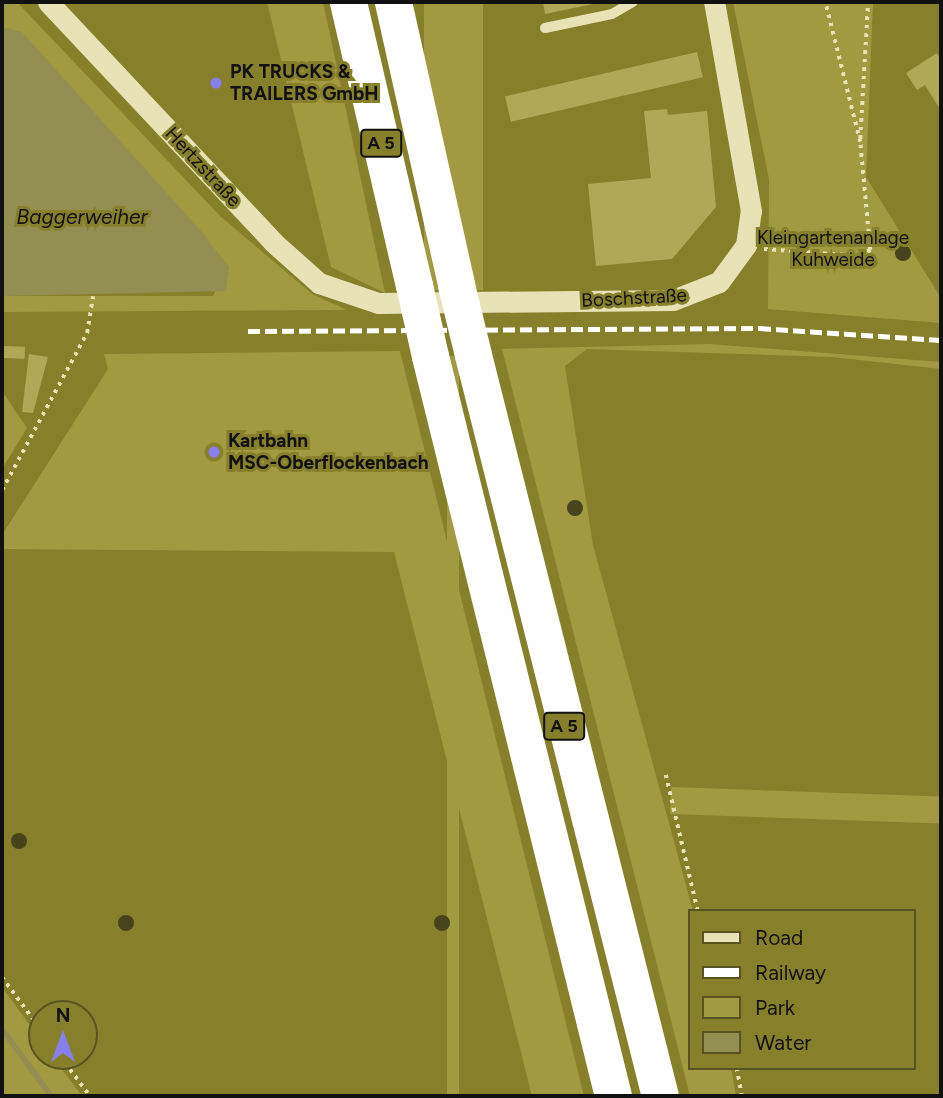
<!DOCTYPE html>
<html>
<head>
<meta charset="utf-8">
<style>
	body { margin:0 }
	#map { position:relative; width:943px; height:1098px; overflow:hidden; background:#86802b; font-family:Figtree,sans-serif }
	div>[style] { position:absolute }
	.green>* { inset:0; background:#a29a40; transform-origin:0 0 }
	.water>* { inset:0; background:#938f53 }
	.stream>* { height:6px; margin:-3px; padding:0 3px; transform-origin:3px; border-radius:3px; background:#938f53 }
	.building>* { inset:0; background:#afa857; transform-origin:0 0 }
	.path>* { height:3.5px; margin-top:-1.75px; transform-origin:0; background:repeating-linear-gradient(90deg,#e7e3b7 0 3.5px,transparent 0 8.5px) }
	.service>* { height:10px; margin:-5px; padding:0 5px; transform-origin:5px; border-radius:5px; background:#e7e3b7 }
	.minor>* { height:21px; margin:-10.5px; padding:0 10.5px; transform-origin:10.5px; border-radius:10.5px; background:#e7e3b7 }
	.motorway>* { height:37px; margin:-18.5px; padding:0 18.5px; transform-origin:18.5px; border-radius:18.5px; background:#fff }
	.rail>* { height:5px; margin-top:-2.5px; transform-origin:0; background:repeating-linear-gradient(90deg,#fff 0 12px,transparent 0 17px) }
	.motorway-bridge>* { height:37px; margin:-18.5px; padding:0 18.5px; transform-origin:18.5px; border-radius:18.5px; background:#fff }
	.trees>* { width:16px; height:16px; margin:-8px; border-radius:50%; background:#46431d }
	.dots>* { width:19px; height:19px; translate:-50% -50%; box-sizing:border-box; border:4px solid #86802b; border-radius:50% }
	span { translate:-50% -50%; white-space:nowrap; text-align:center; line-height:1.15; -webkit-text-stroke:6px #86802b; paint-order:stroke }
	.shield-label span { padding:2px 5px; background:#86802b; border:2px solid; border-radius:5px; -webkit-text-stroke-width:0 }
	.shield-label { font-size:18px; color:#111; font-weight:700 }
	.poi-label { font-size:19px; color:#111; font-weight:700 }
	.left { translate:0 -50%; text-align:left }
	.street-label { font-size:19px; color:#111 }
	.park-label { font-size:19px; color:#111 }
	.water-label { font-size:21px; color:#111; font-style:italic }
	.frame { position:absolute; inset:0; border:4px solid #111; pointer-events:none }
	.legend { position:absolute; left:688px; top:909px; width:228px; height:161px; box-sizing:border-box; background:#86802b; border:2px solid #575421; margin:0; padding:9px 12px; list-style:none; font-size:21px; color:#111 }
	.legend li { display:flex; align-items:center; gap:14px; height:35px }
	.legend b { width:35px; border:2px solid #575421 }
	.north { position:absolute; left:28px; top:1000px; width:70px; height:70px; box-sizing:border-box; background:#86802b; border:2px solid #575421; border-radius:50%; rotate:0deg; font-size:19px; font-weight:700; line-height:28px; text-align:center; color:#111 }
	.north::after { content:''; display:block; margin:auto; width:24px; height:32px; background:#877fed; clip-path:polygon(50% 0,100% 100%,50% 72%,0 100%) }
</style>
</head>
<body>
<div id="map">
	<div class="green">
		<i style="clip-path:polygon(2px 2px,17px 2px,220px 216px,312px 294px,347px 310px,2px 312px,2px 296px,213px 296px,229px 267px,22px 33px,2px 27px)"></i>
		<i style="clip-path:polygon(267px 2px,323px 2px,385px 293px,331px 267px)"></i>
		<i style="left:424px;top:2px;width:59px;height:288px"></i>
		<i style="clip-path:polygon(733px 2px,873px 2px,866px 177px,941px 298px,941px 323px,768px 309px,769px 179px)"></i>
		<i style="clip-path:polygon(710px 344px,941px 362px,941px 369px,832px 357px,587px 349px,565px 366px,593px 545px,693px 911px,689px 1068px,731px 1068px,736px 1096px,690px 1096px,502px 349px)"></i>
		<i style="clip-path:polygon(400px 351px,584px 1096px,532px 1096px,394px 552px,2px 549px,2px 535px,108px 369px,104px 354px)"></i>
		<i style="left:447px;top:356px;width:12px;height:763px"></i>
		<i style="clip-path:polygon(2px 391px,27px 428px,2px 469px)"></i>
		<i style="left:671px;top:787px;width:270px;height:27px;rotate:2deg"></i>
		<i style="clip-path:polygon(2px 987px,42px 1042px,42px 1056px,52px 1056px,82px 1096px,2px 1096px)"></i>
	</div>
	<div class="water">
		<i style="clip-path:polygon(2px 27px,22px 32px,201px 231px,229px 267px,226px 291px,2px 296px)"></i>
	</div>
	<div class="stream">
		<i style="left:2px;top:1029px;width:83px;rotate:53.8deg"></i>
	</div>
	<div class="building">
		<i style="clip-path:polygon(543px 2px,598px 2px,598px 3px,545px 14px)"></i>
		<i style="left:697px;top:52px;width:26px;height:197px;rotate:77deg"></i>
		<i style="clip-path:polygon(937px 53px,941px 60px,941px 111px,925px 85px,917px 90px,906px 73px)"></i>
		<i style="clip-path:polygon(667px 109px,668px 115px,707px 111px,716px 207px,672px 259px,596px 266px,588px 184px,651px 178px,644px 111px)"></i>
		<i style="left:2px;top:346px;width:23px;height:12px;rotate:2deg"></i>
		<i style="clip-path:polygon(29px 354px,48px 357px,33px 413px,22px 412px)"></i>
	</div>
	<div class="path">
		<i style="left:860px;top:139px;width:137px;rotate:-86.7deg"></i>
		<i style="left:764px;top:249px;width:96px;rotate:4.2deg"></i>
		<i style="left:860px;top:256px;width:12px;rotate:-31deg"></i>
		<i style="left:870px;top:250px;width:108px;rotate:-95.3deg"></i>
		<i style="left:860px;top:142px;width:144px;rotate:-104deg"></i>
		<i style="left:2px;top:490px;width:179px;rotate:-61.6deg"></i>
		<i style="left:87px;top:333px;width:37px;rotate:-81deg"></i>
		<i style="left:666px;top:775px;width:140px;rotate:76.8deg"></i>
		<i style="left:2px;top:977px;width:67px;rotate:53.5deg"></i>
		<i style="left:60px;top:1056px;width:50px;rotate:53.1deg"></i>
		<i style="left:737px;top:1068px;width:28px;rotate:80deg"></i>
	</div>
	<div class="service">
		<i style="left:545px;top:28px;width:68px;rotate:-11.8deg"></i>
		<i style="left:612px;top:14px;width:24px;rotate:-30deg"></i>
	</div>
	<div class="minor">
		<i style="left:48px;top:2px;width:329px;rotate:46.8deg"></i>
		<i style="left:273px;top:242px;width:62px;rotate:41.7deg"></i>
		<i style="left:319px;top:283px;width:62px;rotate:18.7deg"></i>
		<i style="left:378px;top:303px;width:295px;rotate:-0.6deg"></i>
		<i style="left:673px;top:300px;width:49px;rotate:-21.4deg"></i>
		<i style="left:719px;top:282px;width:46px;rotate:-53.9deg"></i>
		<i style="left:746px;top:245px;width:34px;rotate:-82deg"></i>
		<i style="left:751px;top:211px;width:212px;rotate:-100deg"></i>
	</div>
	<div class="motorway">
		<i style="left:348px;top:2px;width:291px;rotate:76.9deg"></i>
		<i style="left:393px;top:2px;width:290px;rotate:77.4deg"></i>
		<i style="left:473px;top:355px;width:764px;rotate:75.84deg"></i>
		<i style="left:430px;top:356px;width:762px;rotate:76.11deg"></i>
	</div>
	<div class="rail">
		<i style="left:248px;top:331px;width:511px;rotate:-0.34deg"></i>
		<i style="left:759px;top:328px;width:182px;rotate:3.8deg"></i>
	</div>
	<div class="motorway-bridge">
		<i style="left:414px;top:285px;width:73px;rotate:77.3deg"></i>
		<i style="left:456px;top:285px;width:72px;rotate:76.3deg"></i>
	</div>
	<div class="trees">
		<i style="left:903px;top:253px"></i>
		<i style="left:575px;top:508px"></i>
		<i style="left:19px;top:841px"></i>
		<i style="left:126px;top:923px"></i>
		<i style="left:442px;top:923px"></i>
	</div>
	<div class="dots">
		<i style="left:216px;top:83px;background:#877fed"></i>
		<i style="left:214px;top:452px;background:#877fed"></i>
	</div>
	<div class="shield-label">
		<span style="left:381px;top:143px">A 5</span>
		<span style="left:564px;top:726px">A 5</span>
	</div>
	<div class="poi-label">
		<span class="left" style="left:230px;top:83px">PK TRUCKS &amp;<br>TRAILERS GmbH</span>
		<span class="left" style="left:228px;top:452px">Kartbahn<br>MSC-Oberflockenbach</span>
	</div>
	<div class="street-label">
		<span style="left:203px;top:167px;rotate:47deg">Hertzstraße</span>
		<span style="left:634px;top:298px;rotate:-3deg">Boschstraße</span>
	</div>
	<div class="park-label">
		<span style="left:833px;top:249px">Kleingartenanlage<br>Kuhweide</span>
	</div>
	<div class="water-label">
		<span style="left:82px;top:217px">Baggerweiher</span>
	</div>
	<div class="frame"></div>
	<ul class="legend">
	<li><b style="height:9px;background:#e7e3b7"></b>Road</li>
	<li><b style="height:9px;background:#fff"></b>Railway</li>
	<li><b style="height:19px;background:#a29a40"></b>Park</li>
	<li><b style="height:19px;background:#938f53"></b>Water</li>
	</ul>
	<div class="north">N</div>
</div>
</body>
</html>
